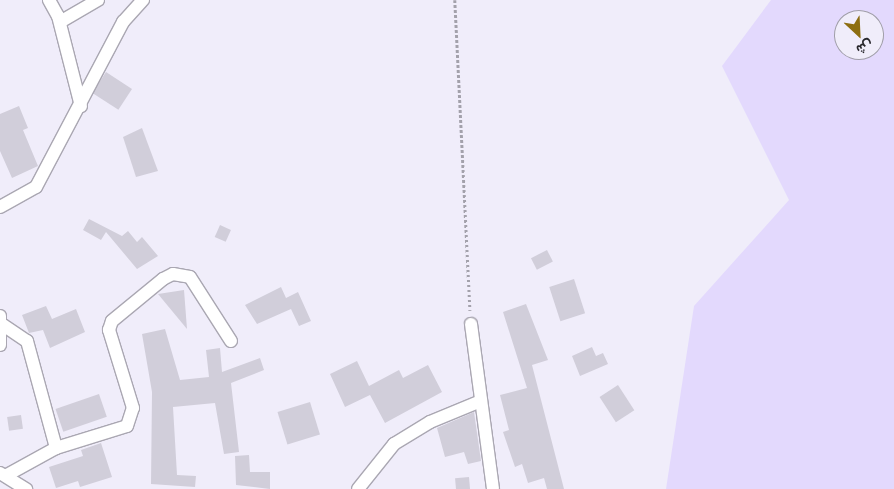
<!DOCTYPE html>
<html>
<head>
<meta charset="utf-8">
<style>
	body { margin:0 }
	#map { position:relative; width:894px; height:489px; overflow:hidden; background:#f0edfa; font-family:Jost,Vazirmatn,sans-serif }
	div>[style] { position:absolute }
	.green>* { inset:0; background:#e3d9fd }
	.building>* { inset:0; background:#d1ceda; transform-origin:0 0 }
	.path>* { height:2.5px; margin-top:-1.25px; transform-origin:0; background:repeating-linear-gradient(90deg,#a3a1ab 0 2.5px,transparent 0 5px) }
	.roads { filter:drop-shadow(1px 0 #aaa7b2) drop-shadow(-1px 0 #aaa7b2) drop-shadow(0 1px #aaa7b2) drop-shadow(0 -1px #aaa7b2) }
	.street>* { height:12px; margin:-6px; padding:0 6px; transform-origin:6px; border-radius:6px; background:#fff }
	span { translate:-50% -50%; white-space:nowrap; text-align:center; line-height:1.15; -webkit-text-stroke:4px #f0edfa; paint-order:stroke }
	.north { position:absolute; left:834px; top:10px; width:50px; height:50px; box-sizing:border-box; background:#f0edfa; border:1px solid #a09ea8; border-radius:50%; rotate:155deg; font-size:14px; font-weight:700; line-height:20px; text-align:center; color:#28272c }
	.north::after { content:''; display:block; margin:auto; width:18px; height:22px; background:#8d6e11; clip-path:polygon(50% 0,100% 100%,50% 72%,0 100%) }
</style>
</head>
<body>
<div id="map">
	<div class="green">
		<i style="clip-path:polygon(evenodd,771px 0,894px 0,894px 489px,666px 489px,694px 306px,789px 200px,722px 66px,771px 0,844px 20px,874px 20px,874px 50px,844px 50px,844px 20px)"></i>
	</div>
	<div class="building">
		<i style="left:106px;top:72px;width:31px;height:25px;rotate:33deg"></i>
		<i style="clip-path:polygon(19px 106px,28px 128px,23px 130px,38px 166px,12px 178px,0 151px,0 114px)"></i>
		<i style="clip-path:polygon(142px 128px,158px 171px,136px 177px,123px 137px)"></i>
		<i style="clip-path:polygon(89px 219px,122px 236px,128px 231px,137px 242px,142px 237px,158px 256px,137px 269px,106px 232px,101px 240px,83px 230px)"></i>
		<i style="left:220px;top:225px;width:12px;height:13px;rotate:24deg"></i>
		<i style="left:547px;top:250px;width:13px;height:18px;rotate:63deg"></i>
		<i style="left:574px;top:279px;width:36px;height:26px;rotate:72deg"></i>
		<i style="clip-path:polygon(281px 287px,286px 298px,298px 292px,311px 321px,299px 326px,291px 309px,257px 324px,245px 305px)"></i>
		<i style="clip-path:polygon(184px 290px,187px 329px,158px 294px)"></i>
		<i style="clip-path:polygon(526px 304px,548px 360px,532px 365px,564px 489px,547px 489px,544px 478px,528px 483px,522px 464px,515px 467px,503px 432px,509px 430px,500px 395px,527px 388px,503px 312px)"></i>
		<i style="clip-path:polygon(46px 306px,52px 319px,76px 309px,85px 332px,50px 348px,43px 330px,29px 333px,22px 315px)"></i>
		<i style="clip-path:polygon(165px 329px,180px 380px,209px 377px,206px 350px,220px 348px,222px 372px,260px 358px,264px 370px,231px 383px,239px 452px,224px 454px,215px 403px,173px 407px,177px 475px,196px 476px,195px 487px,151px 484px,152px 392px,142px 334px)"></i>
		<i style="clip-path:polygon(592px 347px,596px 356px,603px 353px,608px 364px,580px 376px,572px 356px)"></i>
		<i style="clip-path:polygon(357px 361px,369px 386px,399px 370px,403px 378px,428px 365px,442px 392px,385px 423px,370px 395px,345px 407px,330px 374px)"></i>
		<i style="left:618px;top:385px;width:30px;height:22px;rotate:57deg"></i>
		<i style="left:99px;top:394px;width:24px;height:46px;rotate:71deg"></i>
		<i style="left:310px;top:402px;width:34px;height:34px;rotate:73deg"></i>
		<i style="clip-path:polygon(474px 412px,481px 461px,468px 464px,464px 452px,445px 457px,437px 428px)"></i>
		<i style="left:21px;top:415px;width:14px;height:14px;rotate:82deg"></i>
		<i style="clip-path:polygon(101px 443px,112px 477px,80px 487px,78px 481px,56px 488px,49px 467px,83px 456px,81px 450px)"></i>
		<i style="clip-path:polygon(249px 455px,250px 472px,270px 472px,270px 489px,236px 485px,235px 456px)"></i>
		<i style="left:469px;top:477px;width:12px;height:14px;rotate:85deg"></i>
	</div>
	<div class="path">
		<i style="left:455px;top:0;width:311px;rotate:87.2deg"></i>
	</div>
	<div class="roads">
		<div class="street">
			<i style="left:49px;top:0;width:18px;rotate:61deg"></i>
			<i style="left:58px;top:16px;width:93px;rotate:75.7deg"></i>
			<i style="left:60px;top:22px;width:44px;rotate:-30.1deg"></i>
			<i style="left:0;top:207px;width:41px;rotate:-29.1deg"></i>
			<i style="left:36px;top:187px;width:187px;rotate:-62.2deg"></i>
			<i style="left:123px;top:22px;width:30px;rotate:-48deg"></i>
			<i style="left:0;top:316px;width:29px;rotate:90deg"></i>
			<i style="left:471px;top:324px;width:166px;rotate:82.4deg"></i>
			<i style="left:3px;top:325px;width:29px;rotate:34deg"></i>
			<i style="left:27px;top:341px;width:111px;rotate:74.8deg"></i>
			<i style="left:56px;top:448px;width:56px;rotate:151.1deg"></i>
			<i style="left:56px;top:448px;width:74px;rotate:-17.2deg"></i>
			<i style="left:127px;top:426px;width:19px;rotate:-72deg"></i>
			<i style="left:133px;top:408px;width:82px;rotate:-107.1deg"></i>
			<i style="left:109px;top:330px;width:9px;rotate:-72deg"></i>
			<i style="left:112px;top:321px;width:66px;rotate:-39.5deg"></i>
			<i style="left:163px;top:279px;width:11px;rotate:-27deg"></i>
			<i style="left:173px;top:274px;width:17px;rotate:10deg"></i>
			<i style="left:190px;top:277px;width:76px;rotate:57.4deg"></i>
			<i style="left:0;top:473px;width:31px;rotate:32deg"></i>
			<i style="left:358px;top:489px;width:58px;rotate:-51.3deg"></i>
			<i style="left:394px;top:444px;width:42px;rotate:-31.4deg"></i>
			<i style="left:430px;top:422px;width:55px;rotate:-22.4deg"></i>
		</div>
	</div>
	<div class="north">ش</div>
</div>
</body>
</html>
